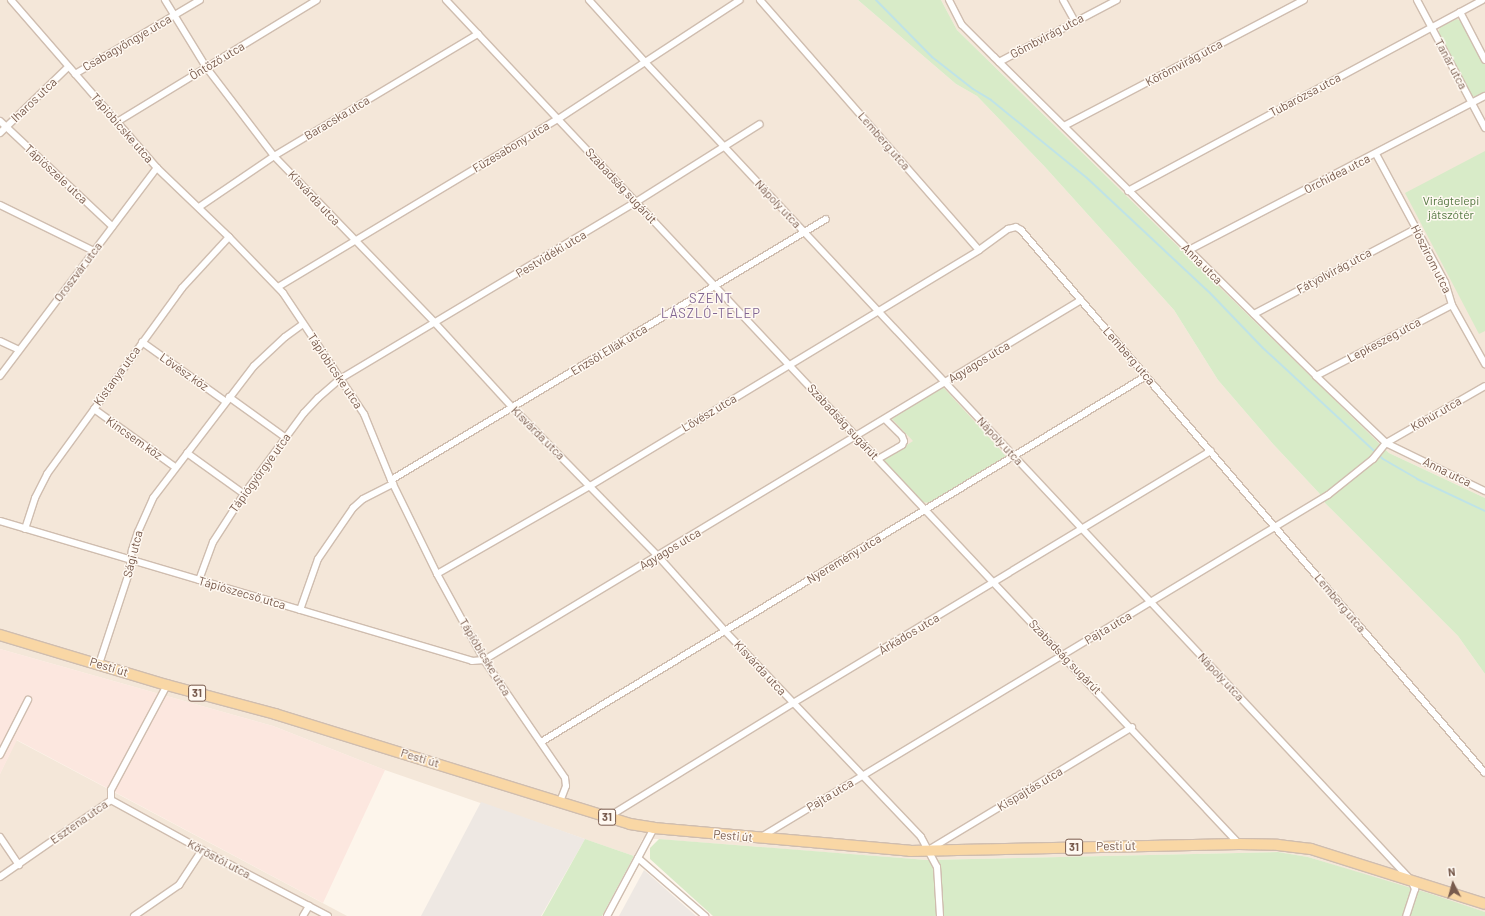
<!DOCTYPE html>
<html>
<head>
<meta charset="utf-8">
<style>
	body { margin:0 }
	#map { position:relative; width:1485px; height:916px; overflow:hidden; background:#fdf5eb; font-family:Barlow,sans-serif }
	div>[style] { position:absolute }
	.residential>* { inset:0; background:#f4e7d9 }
	.commercial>* { inset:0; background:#fce7df }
	.industrial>* { inset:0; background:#eee8e3 }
	.green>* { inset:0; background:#d8ebc8 }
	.stream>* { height:2px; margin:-1px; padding:0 1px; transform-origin:1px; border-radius:1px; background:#bfe3e7 }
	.roads { filter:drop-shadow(1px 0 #cfbdaf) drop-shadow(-1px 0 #cfbdaf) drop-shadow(0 1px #cfbdaf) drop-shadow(0 -1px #cfbdaf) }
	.minor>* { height:6px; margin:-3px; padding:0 3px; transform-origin:3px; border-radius:3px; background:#fff }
	.primary>* { height:10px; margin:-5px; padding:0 5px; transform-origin:5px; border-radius:5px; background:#f9d7a5 }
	span { translate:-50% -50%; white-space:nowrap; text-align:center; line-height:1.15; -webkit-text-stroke:3px #fff9f2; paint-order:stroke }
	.shield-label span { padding:1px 3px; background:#fff9f2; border:1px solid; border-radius:3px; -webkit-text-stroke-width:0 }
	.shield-label { font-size:11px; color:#785b4d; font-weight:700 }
	.street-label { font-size:12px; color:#785b4d }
	.park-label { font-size:12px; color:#547842 }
	.neighbourhood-label { font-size:13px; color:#826693; letter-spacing:1px }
	.north { position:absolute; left:1433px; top:864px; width:40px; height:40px; -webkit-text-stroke:3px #fff9f2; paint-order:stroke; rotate:354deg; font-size:11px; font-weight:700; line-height:16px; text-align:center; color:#785b4d }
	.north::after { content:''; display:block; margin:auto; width:14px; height:18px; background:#785b4d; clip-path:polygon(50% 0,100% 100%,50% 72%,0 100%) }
</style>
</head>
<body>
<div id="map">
	<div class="residential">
		<i style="clip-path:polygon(0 0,858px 0,956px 84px,977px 96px,1045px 167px,1174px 310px,1218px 380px,1273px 444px,1319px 493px,1325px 503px,1458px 636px,1485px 674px,1485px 912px,1308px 857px,1278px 852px,927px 860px,643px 838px,634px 856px,385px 770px,273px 726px,0 649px)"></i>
		<i style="clip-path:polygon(941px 0,1485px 0,1485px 498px,1389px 453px,957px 30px)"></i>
		<i style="clip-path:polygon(16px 740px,347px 916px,0 916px,0 774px)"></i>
	</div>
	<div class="commercial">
		<i style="clip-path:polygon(0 649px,273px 726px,385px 770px,323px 903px,17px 740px,0 774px)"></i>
	</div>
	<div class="industrial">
		<i style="clip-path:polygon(481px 802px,585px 839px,541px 916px,421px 916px)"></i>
		<i style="clip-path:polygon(644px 870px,696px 916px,619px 916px)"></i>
	</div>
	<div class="green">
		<i style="clip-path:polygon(858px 0,941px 0,957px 30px,1389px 453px,1485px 498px,1485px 674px,1458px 636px,1325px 503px,1319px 493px,1273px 444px,1218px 380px,1174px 310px,1045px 167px,977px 96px,956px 84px)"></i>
		<i style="clip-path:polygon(1457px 19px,1463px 22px,1485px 64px,1485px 92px,1475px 97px,1469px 94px,1438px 34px,1440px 27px)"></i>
		<i style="clip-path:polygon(1485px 151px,1485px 331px,1479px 334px,1405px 193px)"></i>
		<i style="clip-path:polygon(942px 386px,1007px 457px,930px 503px,923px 502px,884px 460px,913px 441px,892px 419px)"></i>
		<i style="clip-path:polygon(585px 839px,634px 856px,602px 916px,542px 916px)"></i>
		<i style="clip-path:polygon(659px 839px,927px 860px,1278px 852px,1308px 857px,1428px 893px,1485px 912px,1485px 916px,713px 916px,650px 859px,650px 848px)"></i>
	</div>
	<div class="stream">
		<i style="left:876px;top:0;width:80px;rotate:45.5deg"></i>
		<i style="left:932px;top:57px;width:52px;rotate:38deg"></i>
		<i style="left:973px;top:89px;width:21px;rotate:31deg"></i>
		<i style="left:991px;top:100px;width:124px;rotate:39.1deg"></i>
		<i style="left:1087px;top:178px;width:168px;rotate:43.1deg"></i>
		<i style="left:1210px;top:293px;width:76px;rotate:46.1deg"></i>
		<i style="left:1263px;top:348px;width:163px;rotate:42.8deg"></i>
		<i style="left:1383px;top:459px;width:39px;rotate:30deg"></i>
		<i style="left:1417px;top:479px;width:75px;rotate:25.2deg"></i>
	</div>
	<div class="roads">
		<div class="minor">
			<i style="left:11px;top:0;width:223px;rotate:49deg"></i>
			<i style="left:157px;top:168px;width:100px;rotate:43.8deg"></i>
			<i style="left:229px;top:237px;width:78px;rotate:46deg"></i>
			<i style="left:283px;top:293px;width:146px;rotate:56.2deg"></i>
			<i style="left:364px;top:414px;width:71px;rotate:67.8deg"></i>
			<i style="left:391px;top:480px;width:105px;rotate:63.9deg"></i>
			<i style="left:437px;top:574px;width:98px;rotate:61.3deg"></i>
			<i style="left:484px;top:660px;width:143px;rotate:55.5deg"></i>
			<i style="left:565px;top:778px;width:8px;rotate:83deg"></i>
			<i style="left:566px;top:786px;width:17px;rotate:111deg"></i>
			<i style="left:165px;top:0;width:79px;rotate:58.5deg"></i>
			<i style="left:206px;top:67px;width:112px;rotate:52.6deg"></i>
			<i style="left:274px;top:156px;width:232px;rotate:46deg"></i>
			<i style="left:435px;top:323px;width:115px;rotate:47.5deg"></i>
			<i style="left:513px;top:408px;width:207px;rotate:45.6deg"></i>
			<i style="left:658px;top:556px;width:101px;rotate:48.2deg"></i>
			<i style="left:725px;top:631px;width:284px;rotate:46.4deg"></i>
			<i style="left:921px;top:837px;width:34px;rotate:62deg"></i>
			<i style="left:937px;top:867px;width:49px;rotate:86.5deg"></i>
			<i style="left:446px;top:0;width:1158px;rotate:46.78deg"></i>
			<i style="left:589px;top:0;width:84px;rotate:47.9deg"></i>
			<i style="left:645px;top:62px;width:1121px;rotate:46.88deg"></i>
			<i style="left:1411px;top:880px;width:10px;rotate:66deg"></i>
			<i style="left:1415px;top:889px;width:28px;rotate:108deg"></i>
			<i style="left:760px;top:0;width:332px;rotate:48.8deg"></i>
			<i style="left:949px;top:0;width:28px;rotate:63deg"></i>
			<i style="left:962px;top:25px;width:45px;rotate:45deg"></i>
			<i style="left:994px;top:57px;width:453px;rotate:44.7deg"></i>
			<i style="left:1316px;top:376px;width:97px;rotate:43.7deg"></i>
			<i style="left:1386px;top:443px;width:110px;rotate:25.9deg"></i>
			<i style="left:1063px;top:0;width:25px;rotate:61deg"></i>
			<i style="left:1417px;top:0;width:145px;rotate:62deg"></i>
			<i style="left:1460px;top:12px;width:54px;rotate:62.5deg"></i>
			<i style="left:999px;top:62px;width:133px;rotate:-27.7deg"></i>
			<i style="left:75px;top:74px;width:145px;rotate:-30.6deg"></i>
			<i style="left:0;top:121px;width:154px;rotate:43.2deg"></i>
			<i style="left:117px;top:122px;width:234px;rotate:-31.4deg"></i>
			<i style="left:1064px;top:126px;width:271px;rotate:-27.7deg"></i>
			<i style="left:0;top:133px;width:95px;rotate:-44.1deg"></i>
			<i style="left:1376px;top:154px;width:145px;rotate:61.7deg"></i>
			<i style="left:1445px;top:282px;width:24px;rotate:73deg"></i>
			<i style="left:1452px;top:305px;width:68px;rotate:60.8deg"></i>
			<i style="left:1128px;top:191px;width:402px;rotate:-28.3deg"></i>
			<i style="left:0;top:205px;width:105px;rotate:26.1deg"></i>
			<i style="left:199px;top:207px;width:91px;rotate:-34.2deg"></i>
			<i style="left:274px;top:156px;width:238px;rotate:-30.9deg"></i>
			<i style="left:1189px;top:250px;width:334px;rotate:-27.5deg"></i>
			<i style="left:278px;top:287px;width:327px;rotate:-31deg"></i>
			<i style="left:558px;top:119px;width:217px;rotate:-33.2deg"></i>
			<i style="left:1254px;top:314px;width:182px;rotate:-27.8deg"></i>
			<i style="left:0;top:341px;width:21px;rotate:25deg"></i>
			<i style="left:142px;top:342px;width:103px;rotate:35.5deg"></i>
			<i style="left:0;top:376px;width:261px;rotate:-53deg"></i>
			<i style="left:1316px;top:376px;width:153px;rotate:-27.6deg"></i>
			<i style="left:229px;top:397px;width:70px;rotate:35.7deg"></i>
			<i style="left:94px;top:409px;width:100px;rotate:35.6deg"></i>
			<i style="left:187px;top:453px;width:70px;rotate:35.7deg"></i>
			<i style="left:878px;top:459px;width:28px;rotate:-30deg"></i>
			<i style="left:902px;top:445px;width:4px;rotate:-63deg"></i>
			<i style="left:904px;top:441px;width:5px;rotate:-112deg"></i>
			<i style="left:902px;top:436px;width:24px;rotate:-135deg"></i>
			<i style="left:391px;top:480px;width:507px;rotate:-30.96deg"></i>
			<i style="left:0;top:521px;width:492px;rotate:16.5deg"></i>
			<i style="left:472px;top:661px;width:12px;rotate:-5deg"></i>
			<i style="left:484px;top:660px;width:697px;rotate:-31.09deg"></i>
			<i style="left:25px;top:529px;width:33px;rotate:-72deg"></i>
			<i style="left:35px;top:498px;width:27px;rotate:-63deg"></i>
			<i style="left:47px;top:474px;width:230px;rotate:-54deg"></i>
			<i style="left:182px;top:288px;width:69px;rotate:-47.3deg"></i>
			<i style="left:437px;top:574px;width:177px;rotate:-29.9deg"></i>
			<i style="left:590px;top:486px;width:455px;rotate:-31.2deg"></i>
			<i style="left:979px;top:250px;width:36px;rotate:-36deg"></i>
			<i style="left:1008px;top:229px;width:8px;rotate:-14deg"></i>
			<i style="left:1016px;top:227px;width:6px;rotate:31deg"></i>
			<i style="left:1021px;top:230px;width:714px;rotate:49.49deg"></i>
			<i style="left:199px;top:580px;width:40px;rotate:-69.8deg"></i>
			<i style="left:213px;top:542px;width:57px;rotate:-57.1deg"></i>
			<i style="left:244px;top:494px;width:101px;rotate:-53.5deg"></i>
			<i style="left:304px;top:413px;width:21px;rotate:-47deg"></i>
			<i style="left:318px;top:398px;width:29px;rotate:-41deg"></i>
			<i style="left:340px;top:379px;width:345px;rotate:-30.9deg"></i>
			<i style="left:636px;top:202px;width:146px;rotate:-32.2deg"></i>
			<i style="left:300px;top:610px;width:54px;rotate:-70.6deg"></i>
			<i style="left:318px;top:559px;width:62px;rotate:-55.5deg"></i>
			<i style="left:353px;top:508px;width:13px;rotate:-42deg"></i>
			<i style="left:363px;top:499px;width:34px;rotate:-27deg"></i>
			<i style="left:99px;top:664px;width:96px;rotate:-71.8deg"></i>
			<i style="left:129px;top:573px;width:23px;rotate:-83deg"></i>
			<i style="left:132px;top:550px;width:19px;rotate:-72deg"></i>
			<i style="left:138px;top:532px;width:37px;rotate:-66deg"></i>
			<i style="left:153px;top:498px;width:166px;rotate:-52.6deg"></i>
			<i style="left:254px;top:366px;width:42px;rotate:-43.1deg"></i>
			<i style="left:285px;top:337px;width:22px;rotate:-36deg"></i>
			<i style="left:541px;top:742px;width:707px;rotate:-31.17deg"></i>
			<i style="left:0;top:755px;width:62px;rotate:-63deg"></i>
			<i style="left:111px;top:800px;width:104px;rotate:28.8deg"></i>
			<i style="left:202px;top:850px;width:142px;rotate:27.6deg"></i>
			<i style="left:111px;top:800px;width:10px;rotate:-90deg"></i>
			<i style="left:111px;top:790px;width:119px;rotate:-61.9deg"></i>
			<i style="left:608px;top:817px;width:217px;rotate:-31.6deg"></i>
			<i style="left:793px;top:703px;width:488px;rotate:-31.1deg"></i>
			<i style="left:0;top:837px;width:34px;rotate:56deg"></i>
			<i style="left:761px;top:837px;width:662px;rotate:-31.1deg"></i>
			<i style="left:1328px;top:495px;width:58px;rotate:-38.7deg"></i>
			<i style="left:1373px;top:459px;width:21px;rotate:-51deg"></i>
			<i style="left:1386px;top:443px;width:114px;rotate:-29.9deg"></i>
			<i style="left:930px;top:849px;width:236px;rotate:-31.1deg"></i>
			<i style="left:638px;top:858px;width:89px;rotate:40.9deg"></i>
			<i style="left:0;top:877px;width:135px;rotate:-34.7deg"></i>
			<i style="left:134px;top:916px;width:55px;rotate:-34.6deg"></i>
			<i style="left:179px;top:885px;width:42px;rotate:-56.7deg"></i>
			<i style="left:303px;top:916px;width:12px;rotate:-59deg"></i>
			<i style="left:607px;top:916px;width:100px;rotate:-61.9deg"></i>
		</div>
		<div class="primary">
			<i style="left:0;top:635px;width:174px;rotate:16.7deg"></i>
			<i style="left:167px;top:685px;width:112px;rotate:15deg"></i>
			<i style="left:275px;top:714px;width:372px;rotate:17.2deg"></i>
			<i style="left:630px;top:824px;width:24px;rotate:9deg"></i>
			<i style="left:654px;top:828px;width:257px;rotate:5.1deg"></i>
			<i style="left:910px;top:851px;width:329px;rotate:-1.2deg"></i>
			<i style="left:1239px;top:844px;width:39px;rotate:1deg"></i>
			<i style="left:1278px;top:845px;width:33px;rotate:7deg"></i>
			<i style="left:1311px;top:849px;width:182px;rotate:17.5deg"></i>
		</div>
	</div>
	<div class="shield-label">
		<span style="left:197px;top:693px">31</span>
		<span style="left:607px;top:817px">31</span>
		<span style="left:1074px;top:847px">31</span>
	</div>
	<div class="street-label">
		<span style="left:1047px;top:36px;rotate:-28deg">Gömbvirág utca</span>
		<span style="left:127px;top:43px;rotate:-30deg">Csabagyöngye utca</span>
		<span style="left:217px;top:61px;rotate:-31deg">Öntöző utca</span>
		<span style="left:1184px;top:63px;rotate:-28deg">Körömvirág utca</span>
		<span style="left:1451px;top:64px;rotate:62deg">Tanár utca</span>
		<span style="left:1305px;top:95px;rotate:-28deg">Tubarózsa utca</span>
		<span style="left:34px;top:100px;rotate:-44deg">Iharos utca</span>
		<span style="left:337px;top:118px;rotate:-31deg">Baracska utca</span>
		<span style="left:122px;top:128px;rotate:49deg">Tápióbicske utca</span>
		<span style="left:884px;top:141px;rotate:49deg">Lemberg utca</span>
		<span style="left:511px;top:147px;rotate:-31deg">Füzesabony utca</span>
		<span style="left:56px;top:174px;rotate:43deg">Tápiószele utca</span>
		<span style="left:1337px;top:174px;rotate:-27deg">Orchidea utca</span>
		<span style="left:621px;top:186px;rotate:47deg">Szabadság sugárút</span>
		<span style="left:314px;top:198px;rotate:47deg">Kisvárda utca</span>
		<span style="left:778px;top:204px;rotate:47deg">Nápoly utca</span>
		<span style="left:551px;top:254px;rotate:-31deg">Pestvidéki utca</span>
		<span style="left:1431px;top:259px;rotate:63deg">Hószirom utca</span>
		<span style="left:1202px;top:264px;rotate:45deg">Anna utca</span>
		<span style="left:1334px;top:271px;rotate:-28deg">Fátyolvirág utca</span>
		<span style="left:78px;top:272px;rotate:-53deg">Oroszvár utca</span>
		<span style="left:1384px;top:340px;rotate:-28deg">Lepkeszeg utca</span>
		<span style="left:609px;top:350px;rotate:-31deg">Enzsöl Ellák utca</span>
		<span style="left:1129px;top:356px;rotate:49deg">Lemberg utca</span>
		<span style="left:979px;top:362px;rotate:-31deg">Agyagos utca</span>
		<span style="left:335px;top:371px;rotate:56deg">Tápióbicske utca</span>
		<span style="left:184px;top:372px;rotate:35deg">Lövész köz</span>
		<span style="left:117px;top:376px;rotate:-54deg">Kistanya utca</span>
		<span style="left:709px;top:413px;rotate:-31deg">Lövész utca</span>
		<span style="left:1436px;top:414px;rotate:-30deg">Kőhúr utca</span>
		<span style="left:843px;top:422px;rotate:47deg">Szabadság sugárút</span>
		<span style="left:538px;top:433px;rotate:45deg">Kisvárda utca</span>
		<span style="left:134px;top:438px;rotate:35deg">Kincsem köz</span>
		<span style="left:1000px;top:441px;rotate:47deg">Nápoly utca</span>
		<span style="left:1447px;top:472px;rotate:26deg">Anna utca</span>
		<span style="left:260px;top:473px;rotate:-54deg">Tápiógyörgye utca</span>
		<span style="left:670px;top:549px;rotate:-31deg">Agyagos utca</span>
		<span style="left:133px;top:554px;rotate:-76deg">Sági utca</span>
		<span style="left:844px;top:559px;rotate:-31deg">Nyeremény utca</span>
		<span style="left:242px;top:593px;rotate:16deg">Tápiószecső utca</span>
		<span style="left:1340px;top:603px;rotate:50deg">Lemberg utca</span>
		<span style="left:1108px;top:628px;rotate:-31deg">Pajta utca</span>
		<span style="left:909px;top:634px;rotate:-31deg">Árkádos utca</span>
		<span style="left:485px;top:657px;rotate:59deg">Tápióbicske utca</span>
		<span style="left:1065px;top:657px;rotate:46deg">Szabadság sugárút</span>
		<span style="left:109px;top:667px;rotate:17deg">Pesti út</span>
		<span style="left:760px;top:668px;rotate:47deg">Kisvárda utca</span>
		<span style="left:1221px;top:677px;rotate:47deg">Nápoly utca</span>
		<span style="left:420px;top:758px;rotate:17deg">Pesti út</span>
		<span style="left:1030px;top:789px;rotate:-31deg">Kispajtás utca</span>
		<span style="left:830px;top:795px;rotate:-31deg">Pajta utca</span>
		<span style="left:79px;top:822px;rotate:-35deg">Esztena utca</span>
		<span style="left:733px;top:836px;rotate:5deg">Pesti út</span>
		<span style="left:1116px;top:846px;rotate:-1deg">Pesti út</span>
		<span style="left:219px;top:859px;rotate:28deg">Köröstói utca</span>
	</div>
	<div class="park-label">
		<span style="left:1451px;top:208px">Virágtelepi<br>játszótér</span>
	</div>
	<div class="neighbourhood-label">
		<span style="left:711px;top:306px">SZENT<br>LÁSZLÓ-TELEP</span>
	</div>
	<div class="north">N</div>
</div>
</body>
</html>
